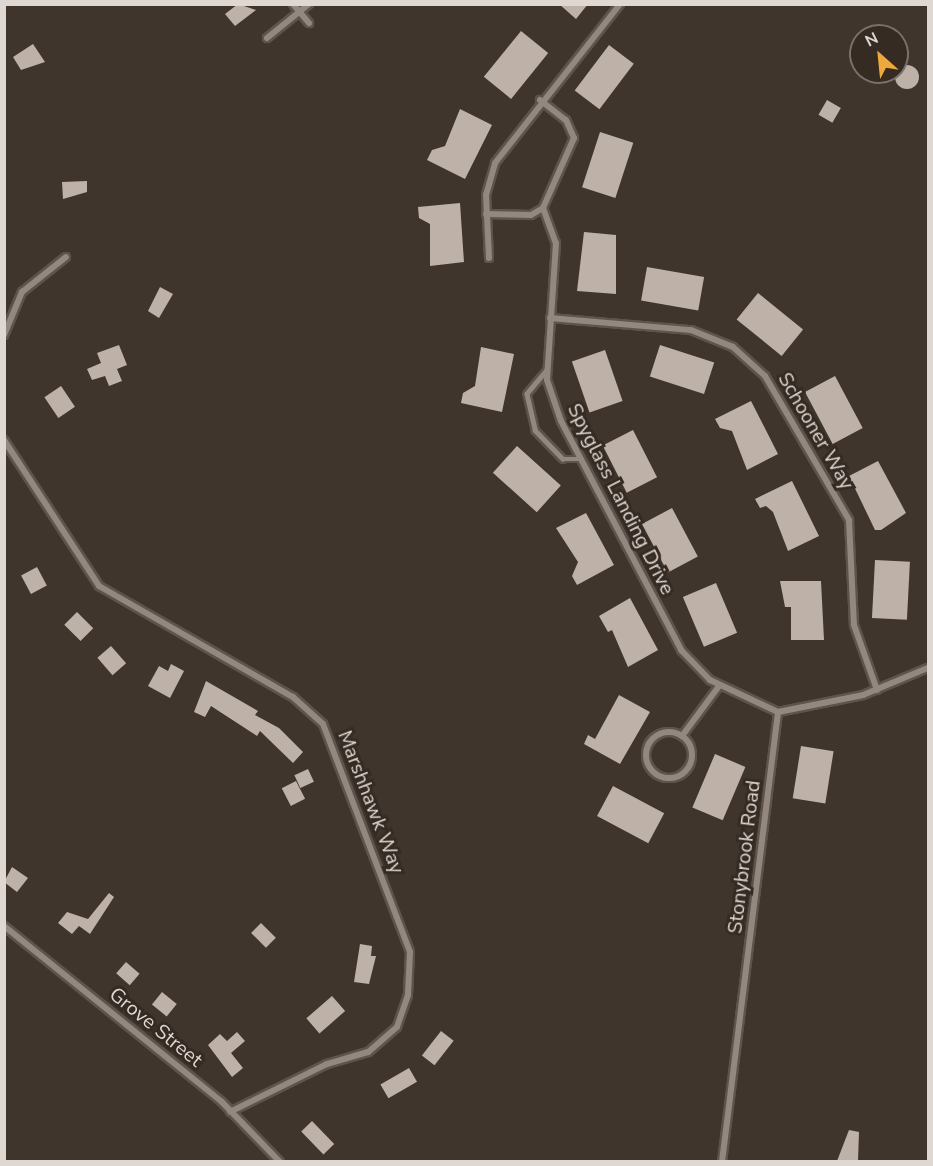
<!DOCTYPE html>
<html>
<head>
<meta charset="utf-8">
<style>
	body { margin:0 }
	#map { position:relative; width:933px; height:1166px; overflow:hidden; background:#3f352d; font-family:"Nunito Sans",sans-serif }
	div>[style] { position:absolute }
	.building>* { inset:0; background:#beb2a8; transform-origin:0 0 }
	.round { border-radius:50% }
	.roads { filter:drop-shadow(2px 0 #5d544e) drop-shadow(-2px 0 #5d544e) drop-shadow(0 2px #5d544e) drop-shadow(0 -2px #5d544e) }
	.service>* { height:4.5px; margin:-2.25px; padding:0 2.25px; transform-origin:2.25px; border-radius:2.25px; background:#93877e }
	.minor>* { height:6px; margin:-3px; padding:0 3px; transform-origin:3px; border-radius:3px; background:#93877e }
	.minor>.ring { margin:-3px; padding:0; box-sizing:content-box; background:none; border:6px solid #93877e; border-radius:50% }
	span { translate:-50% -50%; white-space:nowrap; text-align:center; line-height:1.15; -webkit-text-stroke:6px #352b23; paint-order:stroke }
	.street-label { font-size:20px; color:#ded7d2 }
	.frame { position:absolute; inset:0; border:6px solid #ded7d2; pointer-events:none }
	.north { position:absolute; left:849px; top:24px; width:60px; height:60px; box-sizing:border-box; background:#352b23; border:2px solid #797069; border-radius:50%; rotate:333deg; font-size:16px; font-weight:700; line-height:24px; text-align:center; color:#ded7d2 }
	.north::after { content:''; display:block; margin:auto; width:21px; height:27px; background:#eea83c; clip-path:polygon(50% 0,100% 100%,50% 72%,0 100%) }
</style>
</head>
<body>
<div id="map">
	<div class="building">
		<i style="clip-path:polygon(238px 4px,256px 10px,235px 26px,225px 14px)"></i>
		<i style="clip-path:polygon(559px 4px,588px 4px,576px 19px)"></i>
		<i style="left:521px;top:31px;width:35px;height:59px;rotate:39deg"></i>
		<i style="clip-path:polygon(33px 44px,45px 62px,21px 70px,13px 57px)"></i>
		<i style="left:609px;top:45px;width:31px;height:57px;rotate:37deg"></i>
		<i class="round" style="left:895px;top:65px;width:24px;height:24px"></i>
		<i style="left:827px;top:100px;width:16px;height:17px;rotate:30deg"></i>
		<i style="clip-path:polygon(460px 109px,492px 125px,465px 179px,427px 160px,432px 150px,445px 146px)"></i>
		<i style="left:600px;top:132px;width:35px;height:58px;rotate:18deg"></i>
		<i style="clip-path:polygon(87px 181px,87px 192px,63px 199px,62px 182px)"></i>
		<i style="clip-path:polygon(460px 203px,464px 262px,430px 266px,430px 224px,419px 218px,418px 207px)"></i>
		<i style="clip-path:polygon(584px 232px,616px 235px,616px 294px,577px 291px)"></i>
		<i style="left:647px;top:267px;width:58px;height:34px;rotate:10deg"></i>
		<i style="clip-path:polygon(160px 287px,173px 294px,159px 318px,148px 311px)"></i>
		<i style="left:758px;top:293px;width:58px;height:34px;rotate:39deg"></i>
		<i style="clip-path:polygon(119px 345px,127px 365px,117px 369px,122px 381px,109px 386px,105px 376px,92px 380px,87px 369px,101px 363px,97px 353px)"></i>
		<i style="left:660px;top:345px;width:57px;height:33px;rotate:18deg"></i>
		<i style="clip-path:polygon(481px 347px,514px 354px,502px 412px,461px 403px,463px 393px,475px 386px)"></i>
		<i style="left:605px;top:350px;width:54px;height:35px;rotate:71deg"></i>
		<i style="left:835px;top:376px;width:59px;height:34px;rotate:62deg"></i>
		<i style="left:61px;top:386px;width:25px;height:20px;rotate:56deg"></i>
		<i style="clip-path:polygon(751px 401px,778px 454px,747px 470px,732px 431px,720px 428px,715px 419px)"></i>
		<i style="left:633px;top:430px;width:53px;height:34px;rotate:63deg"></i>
		<i style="left:517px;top:446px;width:59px;height:36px;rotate:42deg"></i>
		<i style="clip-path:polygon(878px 461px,906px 513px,881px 530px,875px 530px,849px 476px)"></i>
		<i style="clip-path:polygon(792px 481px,819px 536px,788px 551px,773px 512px,766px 506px,760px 508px,755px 499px)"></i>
		<i style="left:672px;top:508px;width:55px;height:34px;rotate:62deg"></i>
		<i style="clip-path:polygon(586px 513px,614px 565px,577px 585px,572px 576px,578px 562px,556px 528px)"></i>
		<i style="left:875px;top:560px;width:35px;height:58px;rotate:3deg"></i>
		<i style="left:37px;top:567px;width:21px;height:18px;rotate:62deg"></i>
		<i style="clip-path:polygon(780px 581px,821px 581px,824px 640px,791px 640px,791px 607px,785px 607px)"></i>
		<i style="left:716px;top:583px;width:54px;height:36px;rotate:67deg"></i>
		<i style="clip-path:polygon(630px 598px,658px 650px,628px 667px,612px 630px,608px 632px,599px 616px)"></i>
		<i style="left:77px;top:612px;width:23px;height:18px;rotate:45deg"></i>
		<i style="left:111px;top:646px;width:23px;height:18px;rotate:49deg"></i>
		<i style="clip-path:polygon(171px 664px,184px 671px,170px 698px,148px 686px,159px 666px,168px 671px)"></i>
		<i style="clip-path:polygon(206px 681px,258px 711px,255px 715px,279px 728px,303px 752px,293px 763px,260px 731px,257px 736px,211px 706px,205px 717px,194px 712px)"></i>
		<i style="clip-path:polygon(619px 695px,650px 712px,620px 764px,584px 744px,588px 735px,595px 739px)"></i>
		<i style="left:801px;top:746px;width:33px;height:53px;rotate:9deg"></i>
		<i style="left:715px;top:754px;width:33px;height:58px;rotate:23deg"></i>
		<i style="left:308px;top:769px;width:14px;height:15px;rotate:65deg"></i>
		<i style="left:296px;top:781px;width:20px;height:16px;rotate:63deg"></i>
		<i style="left:613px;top:786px;width:58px;height:34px;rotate:28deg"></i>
		<i style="clip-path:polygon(12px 867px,28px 878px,17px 892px,4px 882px)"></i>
		<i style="clip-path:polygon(109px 893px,114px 897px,90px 934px,79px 926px,72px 934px,58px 923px,67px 912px,88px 919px)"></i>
		<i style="left:261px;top:923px;width:21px;height:14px;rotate:45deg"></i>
		<i style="clip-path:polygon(360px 944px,372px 946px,371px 956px,376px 956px,369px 984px,354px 982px)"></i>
		<i style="left:126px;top:962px;width:18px;height:15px;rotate:41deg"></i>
		<i style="left:162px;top:992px;width:19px;height:16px;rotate:39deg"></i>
		<i style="left:332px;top:996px;width:20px;height:34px;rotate:49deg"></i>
		<i style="left:441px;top:1031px;width:16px;height:31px;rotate:38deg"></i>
		<i style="clip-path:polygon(237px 1032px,245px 1041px,231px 1053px,243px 1068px,232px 1077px,208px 1045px,220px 1034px,227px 1041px)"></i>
		<i style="left:409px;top:1068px;width:16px;height:33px;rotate:60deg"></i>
		<i style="left:312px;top:1121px;width:32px;height:15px;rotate:46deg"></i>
		<i style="clip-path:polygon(849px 1130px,859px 1132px,858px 1161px,837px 1161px)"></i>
	</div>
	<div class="roads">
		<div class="service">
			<i style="left:547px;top:370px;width:31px;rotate:130deg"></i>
			<i style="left:527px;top:394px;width:37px;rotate:77deg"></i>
			<i style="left:535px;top:430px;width:40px;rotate:46deg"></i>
			<i style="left:563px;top:459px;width:18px"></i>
		</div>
		<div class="minor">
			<i style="left:293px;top:4px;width:25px;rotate:50deg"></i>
			<i style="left:267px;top:38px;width:54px;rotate:-39deg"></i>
			<i style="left:540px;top:100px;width:33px;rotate:38deg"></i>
			<i style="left:566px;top:120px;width:20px;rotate:66deg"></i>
			<i style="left:574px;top:138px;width:77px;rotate:113.9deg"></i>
			<i style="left:543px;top:208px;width:37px;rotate:70deg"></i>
			<i style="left:556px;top:243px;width:137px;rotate:93.8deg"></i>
			<i style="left:547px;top:380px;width:43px;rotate:71.1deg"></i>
			<i style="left:561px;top:421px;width:259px;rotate:62.3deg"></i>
			<i style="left:681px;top:650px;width:42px;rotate:46deg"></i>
			<i style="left:710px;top:680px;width:75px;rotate:25.2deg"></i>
			<i style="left:778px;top:712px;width:87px;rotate:-11.3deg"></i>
			<i style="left:863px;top:695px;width:70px;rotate:-22.6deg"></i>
			<i style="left:486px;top:214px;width:45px;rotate:1.3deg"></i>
			<i style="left:531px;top:215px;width:14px;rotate:-30deg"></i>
			<i style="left:489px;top:258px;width:63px;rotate:-92.7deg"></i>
			<i style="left:486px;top:195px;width:33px;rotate:-74deg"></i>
			<i style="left:495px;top:163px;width:202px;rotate:-51.8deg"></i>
			<i style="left:550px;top:318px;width:142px;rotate:4.9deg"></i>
			<i style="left:691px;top:330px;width:45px;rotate:22deg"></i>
			<i style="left:733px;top:347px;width:43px;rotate:42.2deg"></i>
			<i style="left:765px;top:376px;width:167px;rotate:59.7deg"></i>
			<i style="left:849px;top:520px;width:105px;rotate:87.3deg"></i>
			<i style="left:854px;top:625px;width:69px;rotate:70.5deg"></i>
			<i style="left:4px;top:335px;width:47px;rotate:-67.3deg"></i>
			<i style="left:22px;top:292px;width:56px;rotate:-38.5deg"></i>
			<i style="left:4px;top:440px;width:174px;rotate:56.9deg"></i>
			<i style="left:99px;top:586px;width:224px;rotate:29.8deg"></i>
			<i style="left:293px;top:697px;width:40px;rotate:42deg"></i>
			<i style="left:323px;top:724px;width:244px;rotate:69.1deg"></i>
			<i style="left:410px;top:952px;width:43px;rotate:92.7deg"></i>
			<i style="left:408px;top:995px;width:34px;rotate:109deg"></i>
			<i style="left:397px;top:1027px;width:38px;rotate:139deg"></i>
			<i style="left:368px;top:1052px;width:43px;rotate:163.7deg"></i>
			<i style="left:327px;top:1064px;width:108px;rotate:153.7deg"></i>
			<i class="ring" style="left:646px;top:732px;width:40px;height:40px"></i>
			<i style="left:682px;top:736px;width:62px;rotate:-53.5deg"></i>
			<i style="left:4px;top:926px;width:280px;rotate:38.9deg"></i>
			<i style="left:222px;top:1102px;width:83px;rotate:46deg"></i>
			<i style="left:722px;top:1162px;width:453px;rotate:-82.9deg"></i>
		</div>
	</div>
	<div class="street-label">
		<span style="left:816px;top:431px;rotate:60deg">Schooner Way</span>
		<span style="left:621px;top:499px;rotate:63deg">Spyglass Landing Drive</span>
		<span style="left:371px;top:802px;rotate:69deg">Marshhawk Way</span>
		<span style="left:744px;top:857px;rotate:-83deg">Stonybrook Road</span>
		<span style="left:156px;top:1027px;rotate:39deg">Grove Street</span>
	</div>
	<div class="frame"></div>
	<div class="north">N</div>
</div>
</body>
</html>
